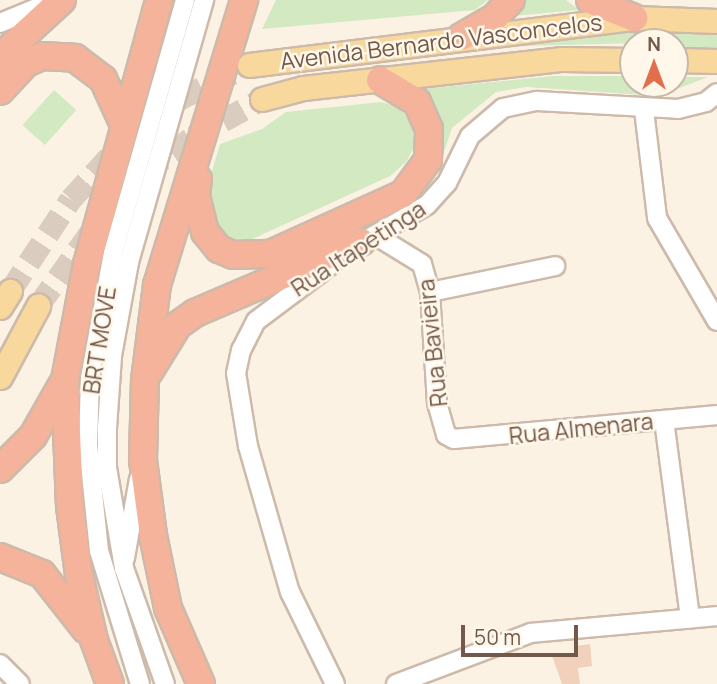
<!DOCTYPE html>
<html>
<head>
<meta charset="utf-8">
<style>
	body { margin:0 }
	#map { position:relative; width:717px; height:684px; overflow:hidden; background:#fcf2e4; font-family:Manrope,sans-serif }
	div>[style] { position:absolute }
	.green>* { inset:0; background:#d2e9c2; transform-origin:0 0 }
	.building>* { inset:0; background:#f1d1bc }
	.major-tunnel>* { height:23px; margin-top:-11.5px; transform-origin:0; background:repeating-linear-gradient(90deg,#daccbe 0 23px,transparent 0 34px) }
	.roads { filter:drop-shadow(2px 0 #cdbaaa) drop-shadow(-2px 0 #cdbaaa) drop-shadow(0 2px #cdbaaa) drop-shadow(0 -2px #cdbaaa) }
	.minor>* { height:18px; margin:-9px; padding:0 9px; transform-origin:9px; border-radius:9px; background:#fff }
	.major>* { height:23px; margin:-11.5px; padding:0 11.5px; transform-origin:11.5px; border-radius:11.5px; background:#f9d89d }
	.highway>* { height:26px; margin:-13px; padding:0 13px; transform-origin:13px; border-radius:13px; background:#f5b39b }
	span { translate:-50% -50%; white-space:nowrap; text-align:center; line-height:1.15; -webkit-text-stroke:5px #fff7ea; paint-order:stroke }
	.street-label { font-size:23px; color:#73594a }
	.north { position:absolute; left:619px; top:28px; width:70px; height:70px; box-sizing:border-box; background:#fff7ea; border:2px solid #c7b8aa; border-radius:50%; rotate:0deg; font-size:19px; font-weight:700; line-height:28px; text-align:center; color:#73594a }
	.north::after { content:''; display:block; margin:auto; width:24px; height:32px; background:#e36e4b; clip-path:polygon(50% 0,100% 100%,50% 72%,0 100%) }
	.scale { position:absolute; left:461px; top:625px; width:117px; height:32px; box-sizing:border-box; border:4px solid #73594a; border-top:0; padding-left:9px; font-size:21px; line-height:24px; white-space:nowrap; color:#73594a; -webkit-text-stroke:5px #fff7ea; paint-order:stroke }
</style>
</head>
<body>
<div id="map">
	<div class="green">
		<i style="clip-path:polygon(276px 0,488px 0,475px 10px,262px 29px)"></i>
		<i style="clip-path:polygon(522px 0,566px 0,579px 10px,513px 16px)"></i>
		<i style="clip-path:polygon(634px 31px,717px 33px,717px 49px,675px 46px,675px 42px,493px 47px)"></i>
		<i style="clip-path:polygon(553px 76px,633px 76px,633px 84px,675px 84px,675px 77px,708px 77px,659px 96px,526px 87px,496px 92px,452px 128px,441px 161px,413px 90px)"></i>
		<i style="left:54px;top:90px;width:30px;height:47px;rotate:42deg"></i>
		<i style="clip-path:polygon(381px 102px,400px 107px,412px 125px,415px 146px,406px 162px,390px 176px,246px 242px,217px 234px,204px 198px,220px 144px,262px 129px,286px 112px)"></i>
	</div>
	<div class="building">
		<i style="clip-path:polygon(590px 644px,592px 666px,578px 668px,580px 684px,562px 684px,552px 656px,577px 653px,576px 646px)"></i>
	</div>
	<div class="major-tunnel">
		<i style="left:144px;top:172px;width:60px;rotate:-35.5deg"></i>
		<i style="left:193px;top:137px;width:79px;rotate:-28.8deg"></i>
		<i style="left:10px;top:291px;width:110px;rotate:-56.5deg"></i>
		<i style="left:71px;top:199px;width:74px;rotate:-47.7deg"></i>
		<i style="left:121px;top:144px;width:76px;rotate:-37.5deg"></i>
		<i style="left:181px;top:98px;width:76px;rotate:-25.9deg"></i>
		<i style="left:38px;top:306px;width:95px;rotate:-54.5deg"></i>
	</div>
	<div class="roads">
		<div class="minor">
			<i style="left:0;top:23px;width:61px;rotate:-22.3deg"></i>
			<i style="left:644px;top:110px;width:109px;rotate:83.1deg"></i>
			<i style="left:657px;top:218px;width:119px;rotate:59.8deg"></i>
			<i style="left:375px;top:235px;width:55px;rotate:31.7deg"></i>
			<i style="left:422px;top:264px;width:29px;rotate:74deg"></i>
			<i style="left:430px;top:292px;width:111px;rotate:86.4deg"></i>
			<i style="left:437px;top:403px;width:33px;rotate:74deg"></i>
			<i style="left:446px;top:435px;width:9px;rotate:27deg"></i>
			<i style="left:454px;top:439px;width:264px;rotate:-5.2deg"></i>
			<i style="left:354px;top:247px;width:84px;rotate:-29.9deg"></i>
			<i style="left:427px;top:205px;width:30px;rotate:-48deg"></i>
			<i style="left:447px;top:183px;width:52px;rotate:-63.9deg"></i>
			<i style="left:470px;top:136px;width:43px;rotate:-40.3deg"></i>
			<i style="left:503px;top:108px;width:35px;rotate:-12deg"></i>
			<i style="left:537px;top:101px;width:141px;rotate:3.2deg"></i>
			<i style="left:678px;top:109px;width:29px;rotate:-14deg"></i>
			<i style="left:706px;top:102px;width:14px;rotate:-39deg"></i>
			<i style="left:332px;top:264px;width:95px;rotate:143.1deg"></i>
			<i style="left:256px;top:321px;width:33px;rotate:117deg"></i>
			<i style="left:241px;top:350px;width:24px;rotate:102deg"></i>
			<i style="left:236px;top:373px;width:74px;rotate:80.7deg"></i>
			<i style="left:248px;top:446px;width:152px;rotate:74deg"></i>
			<i style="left:290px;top:592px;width:102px;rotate:63.9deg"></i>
			<i style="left:430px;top:292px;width:128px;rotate:-11.7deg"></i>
			<i style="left:664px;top:420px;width:200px;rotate:82.5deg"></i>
			<i style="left:125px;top:558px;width:80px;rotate:-80deg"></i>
			<i style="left:0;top:664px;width:28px;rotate:45deg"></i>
			<i style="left:140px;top:684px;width:139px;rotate:-107.1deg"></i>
			<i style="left:99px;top:551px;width:107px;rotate:-95.9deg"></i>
			<i style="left:88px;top:445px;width:67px;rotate:-88.3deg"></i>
			<i style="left:90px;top:378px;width:127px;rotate:-79.6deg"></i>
			<i style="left:113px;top:253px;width:263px;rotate:-74.1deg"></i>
			<i style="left:165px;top:684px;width:123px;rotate:-109.5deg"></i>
			<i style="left:124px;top:568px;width:101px;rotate:-99.6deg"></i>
			<i style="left:107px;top:468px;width:40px;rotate:-90deg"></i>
			<i style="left:107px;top:428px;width:72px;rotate:-86deg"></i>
			<i style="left:112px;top:356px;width:96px;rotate:-79.7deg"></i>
			<i style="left:129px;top:262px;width:273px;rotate:-74deg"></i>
			<i style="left:396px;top:684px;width:144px;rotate:-20.7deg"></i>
			<i style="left:531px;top:633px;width:187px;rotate:-5.2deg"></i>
		</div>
		<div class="major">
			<i style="left:675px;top:60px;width:42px;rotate:1.4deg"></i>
			<i style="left:249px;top:65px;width:388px;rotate:-7deg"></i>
			<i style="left:634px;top:18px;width:83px;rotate:2.1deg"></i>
			<i style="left:262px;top:99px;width:42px;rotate:-15deg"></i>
			<i style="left:303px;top:88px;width:261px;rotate:-6.4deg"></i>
			<i style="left:562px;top:59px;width:71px;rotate:0.8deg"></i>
			<i style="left:0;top:307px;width:19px;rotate:-58deg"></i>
			<i style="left:0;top:377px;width:81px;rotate:-61.8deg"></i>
		</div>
		<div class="highway">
			<i style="left:590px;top:0;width:48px;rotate:22.2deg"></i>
			<i style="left:461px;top:37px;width:39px;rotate:-30deg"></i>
			<i style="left:495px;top:17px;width:23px;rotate:-47deg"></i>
			<i style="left:0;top:57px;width:84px;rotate:-42.6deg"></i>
			<i style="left:0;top:91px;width:38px;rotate:-47deg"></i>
			<i style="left:26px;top:63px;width:17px;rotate:-24deg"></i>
			<i style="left:42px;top:56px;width:33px;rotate:3deg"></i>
			<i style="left:75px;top:58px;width:35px;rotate:37deg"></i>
			<i style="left:103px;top:79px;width:51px;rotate:65.5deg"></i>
			<i style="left:198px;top:179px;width:17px;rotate:97deg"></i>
			<i style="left:196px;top:196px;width:37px;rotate:76deg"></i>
			<i style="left:205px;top:232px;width:22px;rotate:51deg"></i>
			<i style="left:219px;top:249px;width:15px;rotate:23deg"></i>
			<i style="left:233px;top:255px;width:37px;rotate:-2deg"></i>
			<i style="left:270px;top:254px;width:146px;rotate:-24.3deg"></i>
			<i style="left:403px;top:194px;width:42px;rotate:-53.7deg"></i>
			<i style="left:428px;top:160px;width:31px;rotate:-88deg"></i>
			<i style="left:429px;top:129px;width:30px;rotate:-114deg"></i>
			<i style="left:417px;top:102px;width:43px;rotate:-149.3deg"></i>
			<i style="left:149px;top:372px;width:55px;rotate:-58.3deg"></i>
			<i style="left:178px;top:325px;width:21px;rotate:-35deg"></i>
			<i style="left:195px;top:313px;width:181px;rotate:-23.2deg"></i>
			<i style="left:0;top:469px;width:47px;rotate:-45deg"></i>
			<i style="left:33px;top:436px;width:59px;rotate:-60.4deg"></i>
			<i style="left:0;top:557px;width:45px;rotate:22deg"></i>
			<i style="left:42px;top:574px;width:71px;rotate:51.8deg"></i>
			<i style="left:110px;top:684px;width:47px;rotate:-110deg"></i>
			<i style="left:94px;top:640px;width:67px;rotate:-103deg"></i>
			<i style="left:79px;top:575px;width:69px;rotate:-97.5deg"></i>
			<i style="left:70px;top:507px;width:127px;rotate:-92.3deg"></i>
			<i style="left:65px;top:380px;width:118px;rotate:-79.3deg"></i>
			<i style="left:87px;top:264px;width:274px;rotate:-74.7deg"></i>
			<i style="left:201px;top:684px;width:83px;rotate:-113.5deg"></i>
			<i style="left:168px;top:608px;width:75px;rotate:-101.6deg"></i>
			<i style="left:153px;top:535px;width:76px;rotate:-97.6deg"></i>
			<i style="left:143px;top:460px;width:80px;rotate:-88.6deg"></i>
			<i style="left:145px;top:380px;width:96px;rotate:-82.8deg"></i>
			<i style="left:157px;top:285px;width:298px;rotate:-73deg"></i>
		</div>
	</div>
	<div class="street-label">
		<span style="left:441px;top:41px;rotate:-7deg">Avenida Bernardo Vasconcelos</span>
		<span style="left:358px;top:248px;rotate:-33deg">Rua Itapetinga</span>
		<span style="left:99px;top:340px;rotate:-81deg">BRT MOVE</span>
		<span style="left:432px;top:343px;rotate:-96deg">Rua Bavieira</span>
		<span style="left:581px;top:428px;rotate:-6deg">Rua Almenara</span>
	</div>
	<div class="north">N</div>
	<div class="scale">50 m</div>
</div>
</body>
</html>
